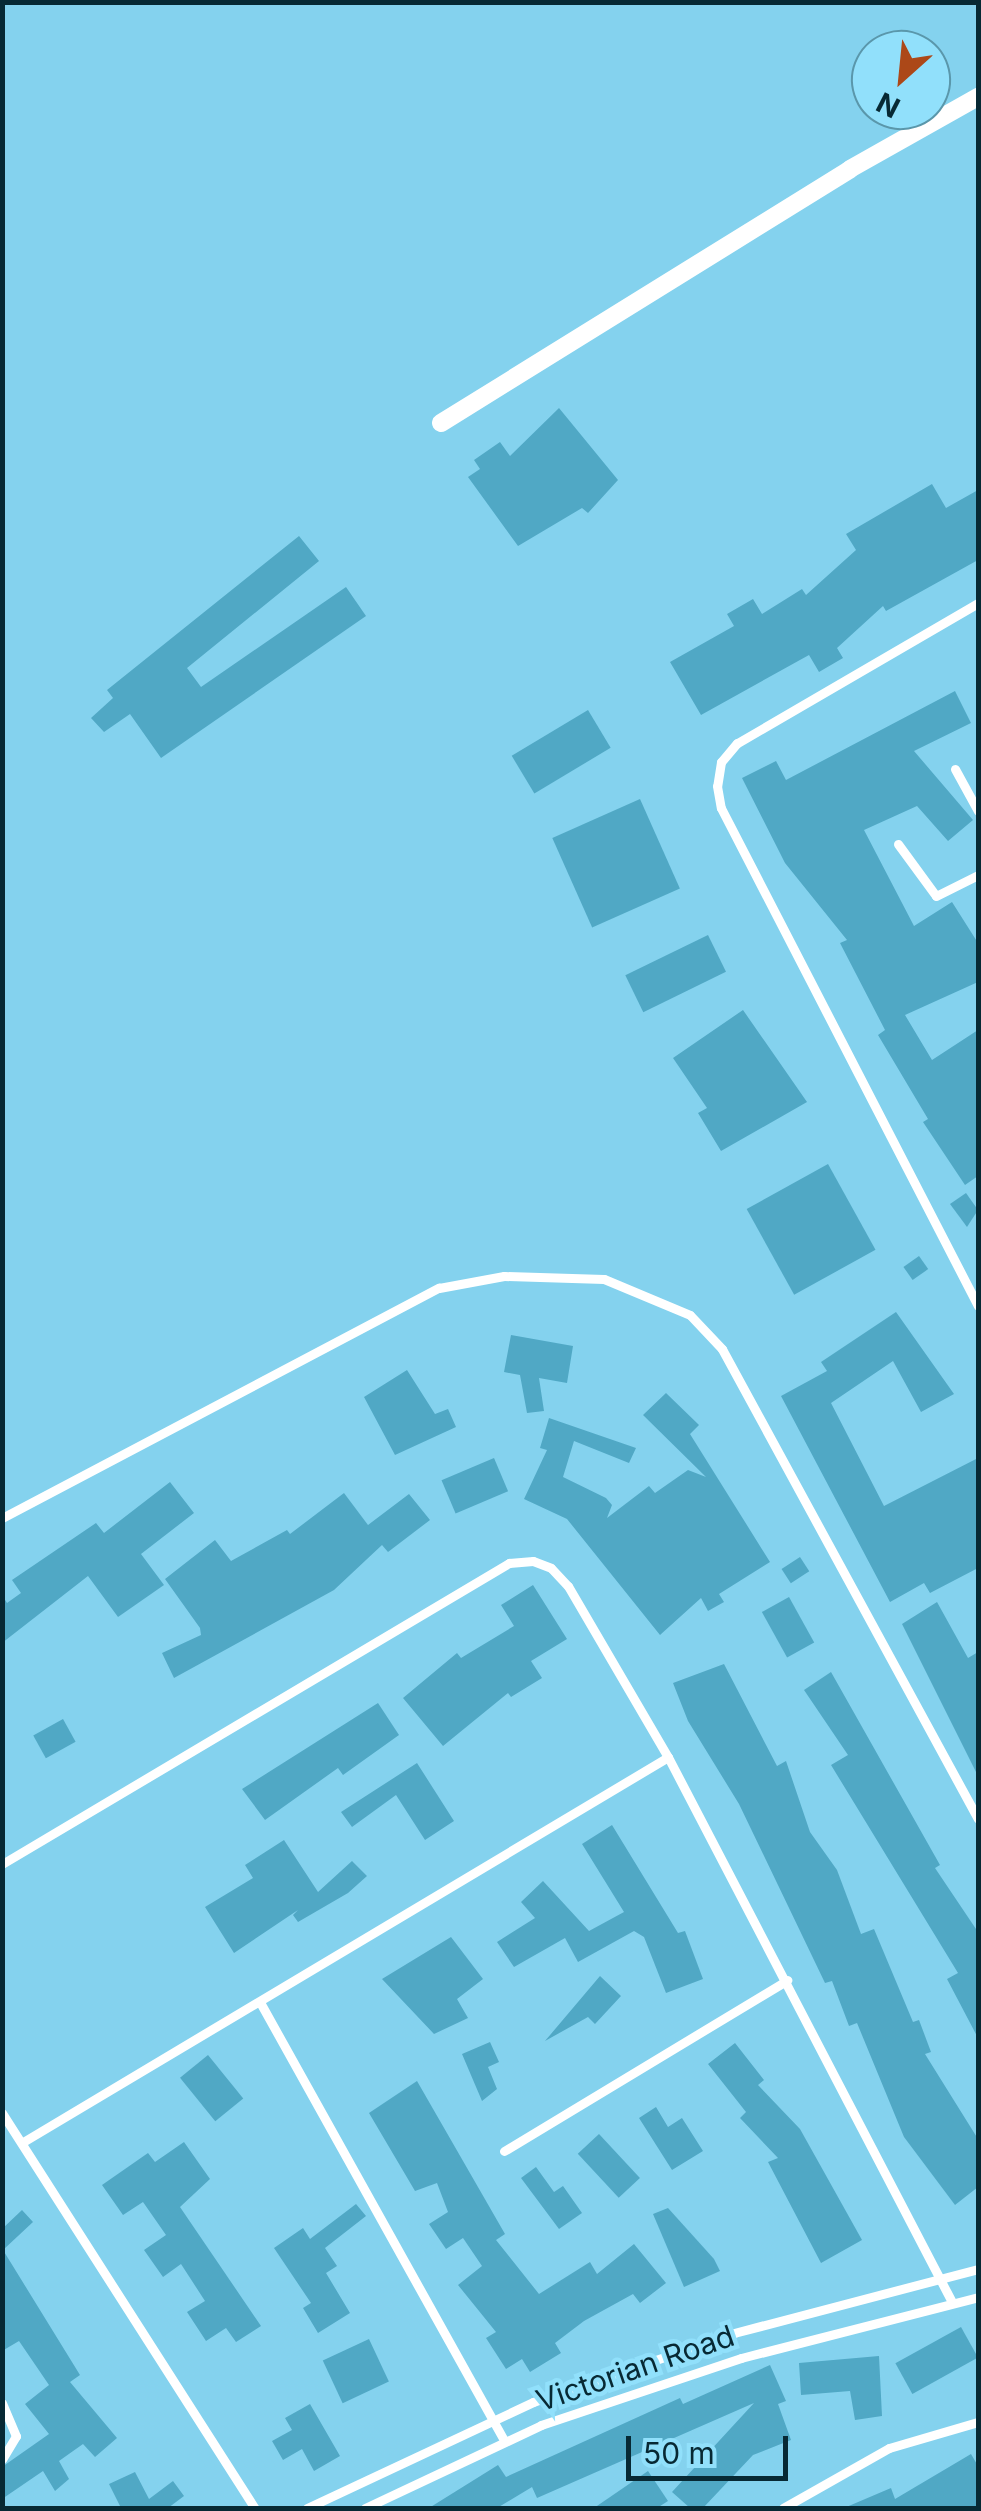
<!DOCTYPE html>
<html>
<head>
<meta charset="utf-8">
<style>
	body { margin:0 }
	#map { position:relative; width:981px; height:2511px; overflow:hidden; background:#84d2ee; font-family:Inter,sans-serif }
	div>[style] { position:absolute }
	.building>* { inset:0; background:#50a8c5; transform-origin:0 0 }
	.lane>* { height:9px; margin:-4.5px; padding:0 4.5px; transform-origin:4.5px; border-radius:4.5px; background:#fff }
	.street>* { height:18px; margin:-9px; padding:0 9px; transform-origin:9px; border-radius:9px; background:#fff }
	span { translate:-50% -50%; white-space:nowrap; text-align:center; line-height:1.15; -webkit-text-stroke:9px #91e0fb; paint-order:stroke }
	.street-label { font-size:30px; color:#072934 }
	.frame { position:absolute; inset:0; border:5px solid #072934; pointer-events:none }
	.north { position:absolute; left:851px; top:30px; width:100px; height:100px; box-sizing:border-box; background:#91e0fb; border:2px solid #5a97ab; border-radius:50%; rotate:207deg; font-size:28px; font-weight:700; line-height:40px; text-align:center; color:#072934 }
	.north::after { content:''; display:block; margin:auto; width:35px; height:45px; background:#ac4818; clip-path:polygon(50% 0,100% 100%,50% 72%,0 100%) }
	.scale { position:absolute; left:626px; top:2436px; width:162px; height:45px; box-sizing:border-box; border:5px solid #072934; border-top:0; padding-left:12px; font-size:30px; line-height:35px; white-space:nowrap; color:#072934; -webkit-text-stroke:8px #91e0fb; paint-order:stroke }
</style>
</head>
<body>
<div id="map">
	<div class="building">
		<i style="clip-path:polygon(559px 408px,618px 480px,588px 513px,582px 508px,518px 546px,468px 477px,480px 469px,474px 460px,500px 442px,510px 456px)"></i>
		<i style="clip-path:polygon(932px 484px,946px 508px,978px 490px,978px 560px,886px 611px,883px 606px,837px 648px,843px 658px,819px 672px,809px 655px,701px 715px,670px 662px,734px 626px,727px 614px,753px 599px,762px 614px,802px 589px,806px 595px,856px 550px,846px 534px)"></i>
		<i style="clip-path:polygon(299px 536px,319px 561px,187px 668px,201px 687px,346px 587px,366px 616px,161px 758px,130px 714px,104px 732px,91px 718px,113px 698px,107px 690px)"></i>
		<i style="clip-path:polygon(955px 691px,971px 723px,914px 751px,973px 820px,948px 841px,917px 806px,864px 830px,914px 926px,952px 902px,978px 943px,978px 982px,905px 1015px,932px 1060px,978px 1030px,978px 1176px,965px 1185px,923px 1122px,928px 1119px,878px 1035px,885px 1030px,840px 943px,847px 940px,785px 863px,742px 778px,776px 761px,786px 780px)"></i>
		<i style="left:588px;top:710px;width:44px;height:89px;rotate:59deg"></i>
		<i style="left:640px;top:799px;width:98px;height:96px;rotate:66deg"></i>
		<i style="left:708px;top:935px;width:41px;height:92px;rotate:64deg"></i>
		<i style="clip-path:polygon(743px 1010px,807px 1102px,721px 1151px,698px 1113px,707px 1108px,673px 1058px)"></i>
		<i style="left:828px;top:1164px;width:98px;height:93px;rotate:61deg"></i>
		<i style="clip-path:polygon(966px 1193px,978px 1210px,967px 1227px,950px 1204px)"></i>
		<i style="left:919px;top:1256px;width:16px;height:19px;rotate:55deg"></i>
		<i style="clip-path:polygon(896px 1312px,954px 1394px,921px 1412px,893px 1361px,831px 1403px,884px 1506px,978px 1458px,978px 1568px,930px 1593px,924px 1583px,890px 1602px,781px 1396px,827px 1371px,821px 1362px)"></i>
		<i style="clip-path:polygon(511px 1335px,573px 1346px,567px 1383px,539px 1378px,544px 1411px,527px 1413px,520px 1375px,504px 1372px)"></i>
		<i style="clip-path:polygon(407px 1370px,435px 1414px,448px 1409px,456px 1427px,395px 1455px,364px 1397px)"></i>
		<i style="clip-path:polygon(666px 1393px,699px 1425px,690px 1434px,770px 1562px,719px 1594px,724px 1602px,708px 1611px,701px 1598px,660px 1635px,567px 1519px,524px 1499px,547px 1450px,540px 1448px,549px 1418px,636px 1448px,629px 1463px,574px 1441px,563px 1477px,606px 1498px,612px 1505px,607px 1518px,649px 1486px,655px 1493px,688px 1470px,706px 1477px,643px 1415px)"></i>
		<i style="left:494px;top:1458px;width:36px;height:57px;rotate:67deg"></i>
		<i style="clip-path:polygon(170px 1482px,194px 1513px,141px 1554px,164px 1585px,118px 1617px,88px 1576px,2px 1643px,2px 1595px,7px 1603px,21px 1593px,12px 1580px,96px 1523px,104px 1533px)"></i>
		<i style="clip-path:polygon(344px 1493px,368px 1525px,409px 1494px,430px 1520px,388px 1552px,382px 1545px,334px 1590px,174px 1678px,162px 1653px,201px 1635px,200px 1628px,165px 1579px,215px 1540px,231px 1561px,287px 1530px,290px 1534px)"></i>
		<i style="left:800px;top:1557px;width:17px;height:22px;rotate:57deg"></i>
		<i style="clip-path:polygon(533px 1585px,567px 1639px,531px 1661px,542px 1678px,511px 1697px,508px 1693px,443px 1746px,403px 1698px,457px 1653px,461px 1658px,514px 1626px,501px 1605px)"></i>
		<i style="left:789px;top:1597px;width:52px;height:31px;rotate:61deg"></i>
		<i style="clip-path:polygon(937px 1602px,968px 1658px,978px 1652px,978px 1776px,902px 1624px)"></i>
		<i style="clip-path:polygon(724px 1664px,777px 1766px,786px 1761px,810px 1832px,837px 1870px,861px 1934px,874px 1929px,913px 2022px,919px 2020px,931px 2052px,925px 2054px,978px 2139px,978px 2187px,955px 2205px,904px 2137px,857px 2023px,849px 2026px,832px 1981px,825px 1983px,739px 1804px,688px 1721px,673px 1683px)"></i>
		<i style="clip-path:polygon(831px 1672px,940px 1865px,935px 1868px,978px 1932px,978px 2038px,947px 1979px,958px 1973px,831px 1765px,848px 1755px,804px 1690px)"></i>
		<i style="clip-path:polygon(378px 1703px,399px 1735px,343px 1775px,338px 1768px,265px 1820px,242px 1789px)"></i>
		<i style="left:63px;top:1719px;width:26px;height:34px;rotate:61deg"></i>
		<i style="clip-path:polygon(417px 1763px,454px 1821px,425px 1840px,396px 1795px,352px 1827px,341px 1812px)"></i>
		<i style="clip-path:polygon(612px 1825px,678px 1933px,685px 1931px,703px 1979px,666px 1993px,644px 1937px,634px 1931px,578px 1962px,565px 1938px,514px 1967px,497px 1942px,535px 1918px,521px 1902px,543px 1881px,589px 1931px,624px 1912px,582px 1844px)"></i>
		<i style="clip-path:polygon(284px 1840px,318px 1892px,352px 1861px,367px 1876px,348px 1893px,298px 1922px,293px 1915px,298px 1910px,234px 1953px,205px 1907px,253px 1878px,245px 1865px)"></i>
		<i style="clip-path:polygon(451px 1937px,483px 1979px,457px 1999px,468px 2018px,434px 2034px,382px 1979px)"></i>
		<i style="clip-path:polygon(600px 1976px,621px 1996px,595px 2024px,588px 2017px,545px 2041px)"></i>
		<i style="clip-path:polygon(490px 2042px,499px 2062px,488px 2067px,497px 2089px,482px 2101px,462px 2054px)"></i>
		<i style="clip-path:polygon(735px 2043px,764px 2080px,758px 2085px,800px 2129px,862px 2240px,821px 2263px,768px 2162px,778px 2158px,740px 2118px,746px 2112px,708px 2064px)"></i>
		<i style="left:208px;top:2055px;width:56px;height:36px;rotate:51deg"></i>
		<i style="clip-path:polygon(417px 2081px,505px 2234px,496px 2240px,539px 2294px,590px 2262px,597px 2274px,634px 2244px,666px 2283px,640px 2303px,633px 2294px,584px 2321px,555px 2343px,561px 2353px,530px 2372px,522px 2359px,506px 2369px,486px 2338px,496px 2332px,458px 2285px,482px 2266px,463px 2238px,446px 2249px,429px 2224px,448px 2212px,437px 2183px,415px 2191px,369px 2113px)"></i>
		<i style="clip-path:polygon(656px 2107px,668px 2127px,682px 2118px,703px 2151px,672px 2170px,639px 2118px)"></i>
		<i style="left:599px;top:2134px;width:60px;height:29px;rotate:47deg"></i>
		<i style="clip-path:polygon(184px 2142px,210px 2179px,180px 2207px,261px 2326px,236px 2342px,226px 2328px,206px 2341px,187px 2312px,205px 2301px,181px 2264px,163px 2277px,144px 2250px,166px 2235px,143px 2202px,123px 2215px,102px 2185px,148px 2153px,155px 2162px)"></i>
		<i style="clip-path:polygon(536px 2167px,554px 2192px,563px 2186px,582px 2213px,559px 2229px,521px 2178px)"></i>
		<i style="clip-path:polygon(356px 2204px,366px 2216px,325px 2248px,337px 2266px,326px 2273px,350px 2313px,318px 2333px,303px 2308px,311px 2303px,274px 2248px,303px 2228px,310px 2239px)"></i>
		<i style="clip-path:polygon(668px 2208px,714px 2259px,720px 2271px,684px 2287px,653px 2214px)"></i>
		<i style="clip-path:polygon(22px 2210px,33px 2222px,3px 2250px,80px 2375px,70px 2382px,117px 2438px,95px 2457px,83px 2444px,59px 2461px,69px 2479px,55px 2491px,43px 2471px,2px 2499px,2px 2467px,49px 2434px,25px 2404px,49px 2385px,19px 2341px,2px 2351px,2px 2229px)"></i>
		<i style="left:961px;top:2327px;width:35px;height:75px;rotate:61deg"></i>
		<i style="left:369px;top:2339px;width:47px;height:51px;rotate:65deg"></i>
		<i style="clip-path:polygon(879px 2356px,882px 2416px,855px 2420px,850px 2391px,801px 2395px,799px 2363px)"></i>
		<i style="clip-path:polygon(770px 2365px,786px 2401px,778px 2404px,791px 2440px,753px 2455px,703px 2508px,690px 2508px,672px 2492px,754px 2403px,537px 2498px,532px 2487px,497px 2508px,429px 2508px,498px 2465px,506px 2477px,680px 2398px,683px 2404px)"></i>
		<i style="clip-path:polygon(310px 2404px,340px 2456px,314px 2471px,302px 2449px,283px 2460px,272px 2441px,292px 2430px,285px 2418px)"></i>
		<i style="clip-path:polygon(971px 2454px,978px 2466px,978px 2508px,844px 2508px,891px 2488px,895px 2499px)"></i>
		<i style="clip-path:polygon(648px 2471px,668px 2501px,657px 2508px,594px 2508px)"></i>
		<i style="clip-path:polygon(135px 2472px,149px 2499px,173px 2481px,184px 2496px,168px 2508px,121px 2508px,109px 2484px)"></i>
	</div>
	<div class="lane">
		<i style="left:978px;top:603px;width:279px;rotate:149.8deg"></i>
		<i style="left:737px;top:743px;width:25px;rotate:130deg"></i>
		<i style="left:721px;top:762px;width:24px;rotate:99deg"></i>
		<i style="left:717px;top:786px;width:22px;rotate:80deg"></i>
		<i style="left:721px;top:808px;width:560px;rotate:62.7deg"></i>
		<i style="left:955px;top:769px;width:48px;rotate:61.3deg"></i>
		<i style="left:898px;top:844px;width:64px;rotate:53.8deg"></i>
		<i style="left:936px;top:896px;width:47px;rotate:-26.6deg"></i>
		<i style="left:2px;top:1518px;width:494px;rotate:-27.8deg"></i>
		<i style="left:439px;top:1288px;width:66px;rotate:-10.5deg"></i>
		<i style="left:504px;top:1276px;width:100px;rotate:1.7deg"></i>
		<i style="left:604px;top:1279px;width:93px;rotate:22.7deg"></i>
		<i style="left:690px;top:1315px;width:47px;rotate:46.7deg"></i>
		<i style="left:722px;top:1349px;width:535px;rotate:61.42deg"></i>
		<i style="left:2px;top:1864px;width:590px;rotate:-30.7deg"></i>
		<i style="left:509px;top:1563px;width:24px;rotate:-5deg"></i>
		<i style="left:533px;top:1561px;width:19px;rotate:21deg"></i>
		<i style="left:551px;top:1568px;width:25px;rotate:47deg"></i>
		<i style="left:568px;top:1586px;width:198px;rotate:59.7deg"></i>
		<i style="left:668px;top:1757px;width:615px;rotate:62.48deg"></i>
		<i style="left:261px;top:2004px;width:501px;rotate:60.88deg"></i>
		<i style="left:2px;top:2113px;width:469px;rotate:57.4deg"></i>
		<i style="left:23px;top:2142px;width:751px;rotate:-30.83deg"></i>
		<i style="left:504px;top:2151px;width:331px;rotate:-31.1deg"></i>
		<i style="left:2px;top:2403px;width:36px;rotate:67deg"></i>
		<i style="left:16px;top:2436px;width:27px;rotate:121deg"></i>
		<i style="left:307px;top:2508px;width:250px;rotate:-25.1deg"></i>
		<i style="left:533px;top:2402px;width:213px;rotate:-18.9deg"></i>
		<i style="left:734px;top:2333px;width:252px;rotate:-14.7deg"></i>
		<i style="left:365px;top:2508px;width:195px;rotate:-25.2deg"></i>
		<i style="left:541px;top:2425px;width:211px;rotate:-18.5deg"></i>
		<i style="left:741px;top:2358px;width:245px;rotate:-14.4deg"></i>
		<i style="left:783px;top:2508px;width:122px;rotate:-29.5deg"></i>
		<i style="left:889px;top:2448px;width:93px;rotate:-16.3deg"></i>
	</div>
	<div class="street">
		<i style="left:441px;top:423px;width:481px;rotate:-31.8deg"></i>
		<i style="left:850px;top:169px;width:147px;rotate:-29.4deg"></i>
	</div>
	<div class="street-label">
		<span style="left:635px;top:2368px;rotate:-19deg">Victorian Road</span>
	</div>
	<div class="frame"></div>
	<div class="north">N</div>
	<div class="scale">50 m</div>
</div>
</body>
</html>
